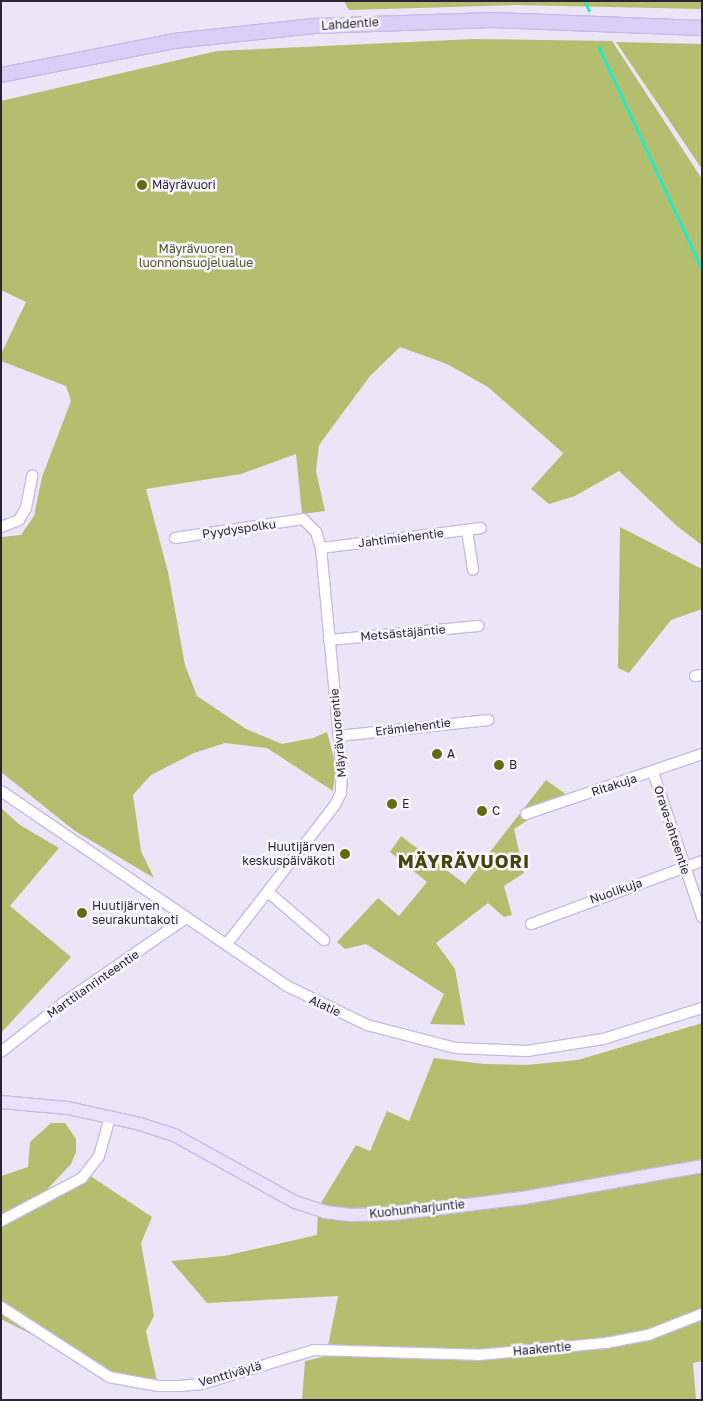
<!DOCTYPE html>
<html>
<head>
<meta charset="utf-8">
<style>
	body { margin:0 }
	#map { position:relative; width:703px; height:1401px; overflow:hidden; background:#eae6f8; font-family:"Golos Text",sans-serif }
	div>[style] { position:absolute }
	.green>* { inset:0; background:#b3bf6e }
	.stream>* { height:2.5px; margin:-1.25px; padding:0 1.25px; transform-origin:1.25px; border-radius:1.25px; background:#28e9c5 }
	.roads { filter:drop-shadow(1px 0 #c5bbe6) drop-shadow(-1px 0 #c5bbe6) drop-shadow(0 1px #c5bbe6) drop-shadow(0 -1px #c5bbe6) }
	.minor>* { height:10px; margin:-5px; padding:0 5px; transform-origin:5px; border-radius:5px; background:#fff }
	.major>* { height:12px; margin:-6px; padding:0 6px; transform-origin:6px; border-radius:6px; background:#e8e3fb }
	.highway>* { height:14px; margin:-7px; padding:0 7px; transform-origin:7px; border-radius:7px; background:#d9d0f8 }
	.dots>* { width:14px; height:14px; translate:-50% -50%; box-sizing:border-box; border:2px solid #f7f5fe; border-radius:50% }
	span { translate:-50% -50%; white-space:nowrap; text-align:center; line-height:1.15; -webkit-text-stroke:5px #f7f5fe; paint-order:stroke }
	.street-label { font-size:12px; color:#292536 }
	.poi-label { font-size:12px; color:#292536 }
	.left { translate:0 -50%; text-align:left }
	.right { translate:-100% -50%; text-align:right }
	.park-label { font-size:12px; color:#4b5220 }
	.district-label { font-size:18px; color:#41470a; font-weight:700; letter-spacing:1px }
	.frame { position:absolute; inset:0; border:2px solid #292536; pointer-events:none }
</style>
</head>
<body>
<div id="map">
	<div class="green">
		<i style="clip-path:polygon(344px 1px,702px 1px,702px 9px,515px 5px,349px 10px)"></i>
		<i style="clip-path:polygon(474px 39px,612px 41px,702px 179px,702px 545px,678px 527px,619px 471px,575px 496px,549px 504px,531px 489px,568px 448px,563px 453px,488px 387px,447px 364px,400px 347px,370px 376px,319px 445px,316px 471px,325px 511px,302px 514px,296px 454px,241px 474px,146px 489px,168px 572px,185px 665px,197px 696px,246px 729px,282px 744px,313px 738px,327px 732px,336px 766px,333px 791px,267px 748px,225px 743px,194px 753px,151px 775px,133px 795px,141px 851px,154px 878px,75px 831px,1px 772px,1px 537px,21px 535px,34px 516px,42px 477px,71px 401px,66px 386px,1px 361px,1px 354px,26px 302px,1px 290px,1px 101px,217px 51px)"></i>
		<i style="clip-path:polygon(616px 42px,702px 44px,702px 169px)"></i>
		<i style="clip-path:polygon(620px 527px,702px 569px,702px 609px,671px 620px,629px 673px,618px 668px)"></i>
		<i style="clip-path:polygon(546px 780px,567px 795px,514px 829px,524px 873px,504px 886px,512px 915px,504px 917px,488px 903px,436px 943px,455px 969px,465px 1025px,430px 1024px,444px 994px,366px 944px,345px 949px,337px 942px,378px 898px,399px 916px,427px 882px,390px 852px,401px 836px,465px 884px)"></i>
		<i style="clip-path:polygon(1px 808px,20px 825px,59px 848px,10px 906px,71px 957px,1px 1033px)"></i>
		<i style="clip-path:polygon(702px 1023px,702px 1361px,693px 1363px,696px 1400px,302px 1400px,305px 1361px,326px 1356px,338px 1296px,207px 1303px,171px 1261px,224px 1256px,317px 1235px,318px 1208px,356px 1145px,370px 1151px,387px 1111px,409px 1121px,434px 1058px,484px 1064px,526px 1065px,578px 1060px)"></i>
		<i style="clip-path:polygon(51px 1123px,65px 1123px,76px 1139px,76px 1152px,71px 1164px,40px 1197px,86px 1173px,152px 1217px,141px 1243px,154px 1316px,146px 1331px,158px 1386px,126px 1382px,1px 1319px,1px 1176px,28px 1167px,30px 1142px)"></i>
	</div>
	<div class="stream">
		<i style="left:585px;top:1px;width:10px;rotate:66deg"></i>
		<i style="left:599px;top:47px;width:245px;rotate:65.1deg"></i>
	</div>
	<div class="roads">
		<div class="minor">
			<i style="left:1px;top:527px;width:19px;rotate:-21deg"></i>
			<i style="left:19px;top:520px;width:14px;rotate:-60deg"></i>
			<i style="left:26px;top:508px;width:33px;rotate:-79deg"></i>
			<i style="left:467px;top:530px;width:40px;rotate:81.5deg"></i>
			<i style="left:175px;top:538px;width:129px;rotate:-8.4deg"></i>
			<i style="left:303px;top:519px;width:18px;rotate:45deg"></i>
			<i style="left:316px;top:532px;width:17px;rotate:73deg"></i>
			<i style="left:321px;top:548px;width:224px;rotate:84.6deg"></i>
			<i style="left:342px;top:771px;width:22px;rotate:93deg"></i>
			<i style="left:341px;top:793px;width:13px;rotate:117deg"></i>
			<i style="left:335px;top:805px;width:177px;rotate:127.9deg"></i>
			<i style="left:321px;top:548px;width:161px;rotate:-7.1deg"></i>
			<i style="left:329px;top:640px;width:150px;rotate:-5.4deg"></i>
			<i style="left:695px;top:676px;width:7px;rotate:-8deg"></i>
			<i style="left:339px;top:736px;width:150px;rotate:-6.1deg"></i>
			<i style="left:653px;top:772px;width:153px;rotate:71.3deg"></i>
			<i style="left:1px;top:791px;width:346px;rotate:34.3deg"></i>
			<i style="left:287px;top:986px;width:89px;rotate:26deg"></i>
			<i style="left:367px;top:1025px;width:92px;rotate:14.5deg"></i>
			<i style="left:456px;top:1048px;width:71px;rotate:2.4deg"></i>
			<i style="left:527px;top:1051px;width:77px;rotate:-9deg"></i>
			<i style="left:603px;top:1039px;width:104px;rotate:-17.4deg"></i>
			<i style="left:526px;top:814px;width:186px;rotate:-18.8deg"></i>
			<i style="left:268px;top:892px;width:74px;rotate:40.6deg"></i>
			<i style="left:531px;top:924px;width:182px;rotate:-20.2deg"></i>
			<i style="left:1px;top:1052px;width:79px;rotate:-38.3deg"></i>
			<i style="left:63px;top:1003px;width:150px;rotate:-34.6deg"></i>
			<i style="left:1px;top:1221px;width:92px;rotate:-28deg"></i>
			<i style="left:82px;top:1178px;width:28px;rotate:-52deg"></i>
			<i style="left:99px;top:1156px;width:41px;rotate:-74.2deg"></i>
			<i style="left:1px;top:1307px;width:129px;rotate:32.9deg"></i>
			<i style="left:109px;top:1377px;width:50px;rotate:10.4deg"></i>
			<i style="left:158px;top:1386px;width:22px"></i>
			<i style="left:180px;top:1386px;width:22px;rotate:-5deg"></i>
			<i style="left:202px;top:1384px;width:117px;rotate:-16.9deg"></i>
			<i style="left:314px;top:1350px;width:164px;rotate:1.7deg"></i>
			<i style="left:478px;top:1355px;width:129px;rotate:-5.4deg"></i>
			<i style="left:606px;top:1343px;width:43px;rotate:-10.8deg"></i>
			<i style="left:648px;top:1335px;width:58px;rotate:-21.3deg"></i>
		</div>
		<div class="major">
			<i style="left:1px;top:1102px;width:67px;rotate:5.1deg"></i>
			<i style="left:68px;top:1108px;width:74px;rotate:12.5deg"></i>
			<i style="left:140px;top:1124px;width:38px;rotate:18deg"></i>
			<i style="left:176px;top:1136px;width:136px;rotate:29deg"></i>
			<i style="left:295px;top:1202px;width:32px;rotate:18deg"></i>
			<i style="left:325px;top:1212px;width:25px;rotate:7deg"></i>
			<i style="left:350px;top:1215px;width:43px;rotate:-1.3deg"></i>
			<i style="left:393px;top:1214px;width:131px;rotate:-7deg"></i>
			<i style="left:523px;top:1198px;width:182px;rotate:-10.1deg"></i>
		</div>
		<div class="highway">
			<i style="left:1px;top:75px;width:176px;rotate:-11.1deg"></i>
			<i style="left:174px;top:41px;width:141px;rotate:-6.1deg"></i>
			<i style="left:314px;top:26px;width:179px;rotate:-1.9deg"></i>
			<i style="left:493px;top:20px;width:209px;rotate:2.2deg"></i>
		</div>
	</div>
	<div class="dots">
		<i style="left:142px;top:185px;background:#626b10"></i>
		<i style="left:437px;top:754px;background:#626b10"></i>
		<i style="left:499px;top:765px;background:#626b10"></i>
		<i style="left:392px;top:804px;background:#626b10"></i>
		<i style="left:482px;top:811px;background:#626b10"></i>
		<i style="left:345px;top:854px;background:#626b10"></i>
		<i style="left:82px;top:913px;background:#626b10"></i>
	</div>
	<div class="street-label">
		<span style="left:350px;top:24px;rotate:-4deg">Lahdentie</span>
		<span style="left:239px;top:529px;rotate:-8deg">Pyydyspolku</span>
		<span style="left:401px;top:538px;rotate:-7deg">Jahtimiehentie</span>
		<span style="left:403px;top:633px;rotate:-5deg">Metsästäjäntie</span>
		<span style="left:413px;top:727px;rotate:-7deg">Erämiehentie</span>
		<span style="left:338px;top:733px;rotate:-95deg">Mäyrävuorentie</span>
		<span style="left:614px;top:785px;rotate:-18deg">Ritakuja</span>
		<span style="left:672px;top:830px;rotate:72deg">Orava-ahteentie</span>
		<span style="left:616px;top:891px;rotate:-19deg">Nuolikuja</span>
		<span style="left:93px;top:984px;rotate:-35deg">Marttilanrinteentie</span>
		<span style="left:325px;top:1006px;rotate:25deg">Alatie</span>
		<span style="left:417px;top:1209px;rotate:-6deg">Kuohunharjuntie</span>
		<span style="left:542px;top:1349px;rotate:-5deg">Haakentie</span>
		<span style="left:230px;top:1374px;rotate:-16deg">Venttiväylä</span>
	</div>
	<div class="poi-label">
		<span class="left" style="left:152px;top:185px">Mäyrävuori</span>
		<span class="left" style="left:447px;top:754px">A</span>
		<span class="left" style="left:509px;top:765px">B</span>
		<span class="left" style="left:402px;top:804px">E</span>
		<span class="left" style="left:492px;top:811px">C</span>
		<span class="right" style="left:335px;top:854px">Huutijärven<br>keskuspäiväkoti</span>
		<span class="left" style="left:92px;top:913px">Huutijärven<br>seurakuntakoti</span>
	</div>
	<div class="park-label">
		<span style="left:196px;top:256px">Mäyrävuoren<br>luonnonsuojelualue</span>
	</div>
	<div class="district-label">
		<span style="left:464px;top:861px">MÄYRÄVUORI</span>
	</div>
	<div class="frame"></div>
</div>
</body>
</html>
